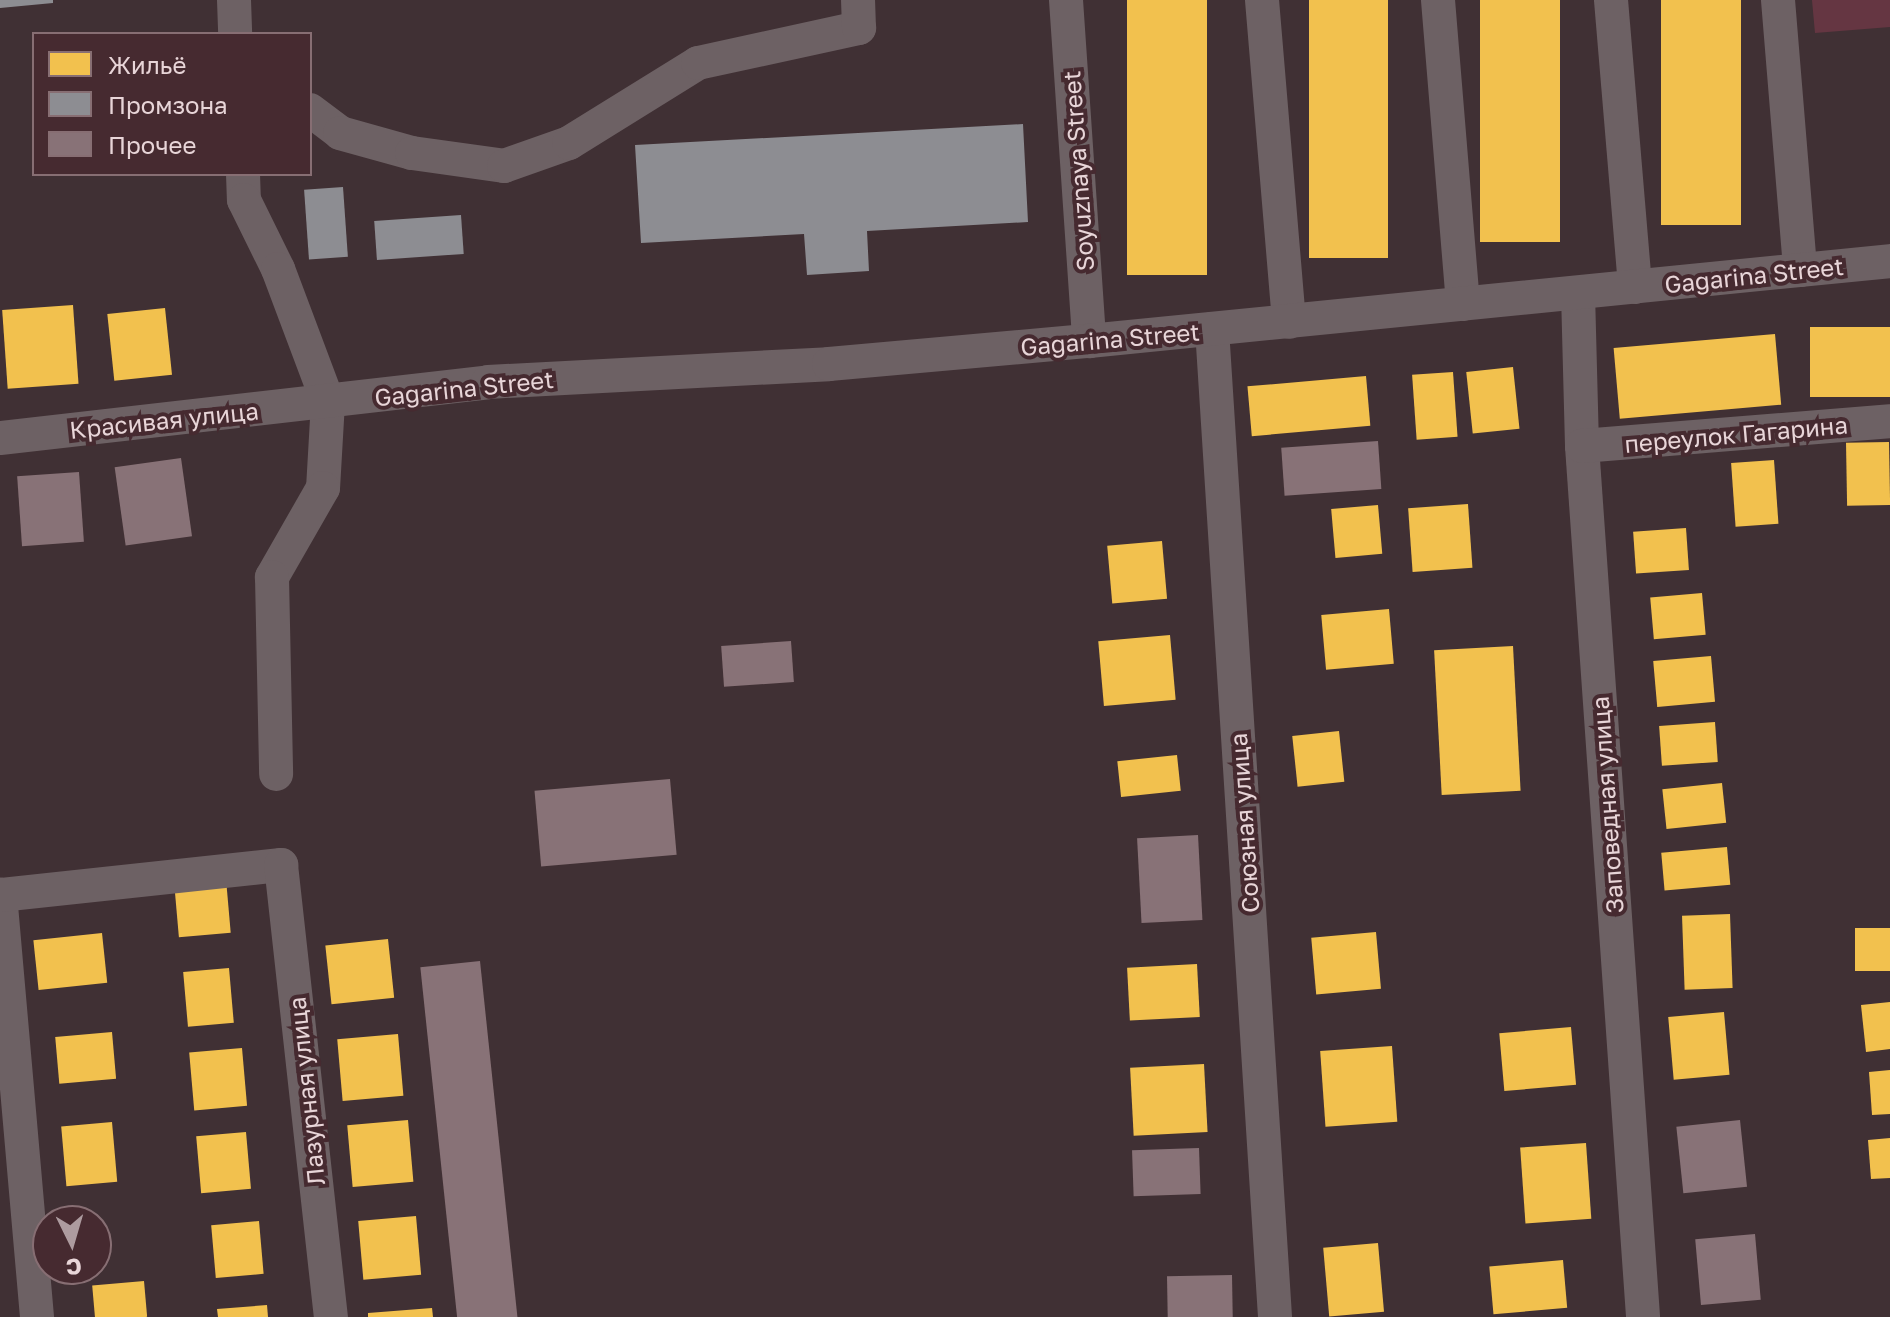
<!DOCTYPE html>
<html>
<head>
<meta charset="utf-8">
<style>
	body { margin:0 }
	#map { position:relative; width:1890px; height:1317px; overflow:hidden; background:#403034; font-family:"Golos Text",sans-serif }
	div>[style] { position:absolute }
	.green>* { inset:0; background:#653642 }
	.homes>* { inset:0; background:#f2c14e; transform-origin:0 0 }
	.industry>* { inset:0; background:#8d8d92; transform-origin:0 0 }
	.building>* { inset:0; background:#887277; transform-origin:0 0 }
	.minor>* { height:34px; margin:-17px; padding:0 17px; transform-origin:17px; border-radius:17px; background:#6d6164 }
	span { translate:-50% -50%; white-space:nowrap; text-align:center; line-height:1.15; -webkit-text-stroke:8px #462a30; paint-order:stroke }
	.street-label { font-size:24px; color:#e8d5d8 }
	.legend { position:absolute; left:32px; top:32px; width:280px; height:144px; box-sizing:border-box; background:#462a30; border:2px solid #876e73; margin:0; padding:10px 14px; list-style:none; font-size:24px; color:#e8d5d8 }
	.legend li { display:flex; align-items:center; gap:16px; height:40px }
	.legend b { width:40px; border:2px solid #876e73 }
	.north { position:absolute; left:32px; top:1205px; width:80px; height:80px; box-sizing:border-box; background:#462a30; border:2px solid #876e73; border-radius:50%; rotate:175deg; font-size:22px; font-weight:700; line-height:32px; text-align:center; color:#e8d5d8 }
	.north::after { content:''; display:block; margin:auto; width:28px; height:36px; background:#ad9b9f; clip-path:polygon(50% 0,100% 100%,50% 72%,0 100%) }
</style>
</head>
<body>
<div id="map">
	<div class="green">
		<i style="clip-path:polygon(1812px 0,1890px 0,1890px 27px,1815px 33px)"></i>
	</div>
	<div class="homes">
		<i style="left:1127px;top:0;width:80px;height:275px"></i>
		<i style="left:1309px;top:0;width:79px;height:258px"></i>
		<i style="left:1480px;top:0;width:80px;height:242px"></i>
		<i style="left:1661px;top:0;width:80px;height:225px"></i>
		<i style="left:73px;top:305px;width:79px;height:71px;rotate:86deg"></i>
		<i style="left:165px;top:308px;width:67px;height:58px;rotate:84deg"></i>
		<i style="left:1890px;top:327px;width:70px;height:80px;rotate:90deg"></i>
		<i style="left:1775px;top:334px;width:71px;height:162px;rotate:85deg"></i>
		<i style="left:1513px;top:367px;width:62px;height:47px;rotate:84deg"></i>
		<i style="left:1453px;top:372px;width:65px;height:41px;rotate:86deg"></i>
		<i style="left:1366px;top:376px;width:50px;height:119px;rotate:85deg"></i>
		<i style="left:1889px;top:442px;width:63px;height:43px;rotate:89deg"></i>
		<i style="left:1774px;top:460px;width:64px;height:43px;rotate:86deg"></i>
		<i style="left:1468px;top:504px;width:64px;height:60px;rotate:86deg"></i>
		<i style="left:1378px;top:505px;width:49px;height:47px;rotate:85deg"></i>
		<i style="left:1686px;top:528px;width:42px;height:53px;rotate:86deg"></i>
		<i style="left:1162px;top:541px;width:58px;height:55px;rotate:85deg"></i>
		<i style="left:1702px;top:593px;width:42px;height:52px;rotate:85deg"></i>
		<i style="left:1389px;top:609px;width:55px;height:68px;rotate:85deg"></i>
		<i style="left:1170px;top:635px;width:65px;height:72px;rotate:85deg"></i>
		<i style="left:1513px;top:646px;width:145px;height:79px;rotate:87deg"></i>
		<i style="left:1711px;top:656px;width:46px;height:58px;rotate:85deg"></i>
		<i style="left:1715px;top:722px;width:40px;height:56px;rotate:86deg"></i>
		<i style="left:1339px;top:731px;width:51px;height:47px;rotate:84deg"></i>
		<i style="left:1177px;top:755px;width:36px;height:60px;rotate:84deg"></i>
		<i style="left:1722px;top:783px;width:40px;height:60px;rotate:84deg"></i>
		<i style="left:1727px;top:847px;width:38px;height:66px;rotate:85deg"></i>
		<i style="left:226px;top:879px;width:54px;height:52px;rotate:85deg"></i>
		<i style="left:1730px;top:914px;width:74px;height:48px;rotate:88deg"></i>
		<i style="left:1890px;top:928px;width:43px;height:35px;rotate:90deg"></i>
		<i style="left:1376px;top:932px;width:57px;height:65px;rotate:85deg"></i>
		<i style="left:102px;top:933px;width:50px;height:69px;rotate:84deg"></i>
		<i style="left:388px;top:939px;width:59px;height:63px;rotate:84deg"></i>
		<i style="left:1197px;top:964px;width:53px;height:70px;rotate:87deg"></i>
		<i style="left:229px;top:968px;width:55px;height:46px;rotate:85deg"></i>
		<i style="clip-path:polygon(1890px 1002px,1890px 1049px,1866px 1052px,1861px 1005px)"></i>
		<i style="left:1724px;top:1012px;width:63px;height:56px;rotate:85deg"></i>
		<i style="left:1571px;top:1027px;width:58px;height:72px;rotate:85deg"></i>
		<i style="left:112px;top:1032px;width:47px;height:57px;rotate:85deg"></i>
		<i style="left:398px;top:1034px;width:62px;height:61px;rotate:85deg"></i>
		<i style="left:1392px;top:1046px;width:76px;height:72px;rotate:86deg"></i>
		<i style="left:242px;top:1048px;width:58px;height:53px;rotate:85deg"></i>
		<i style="left:1204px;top:1064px;width:68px;height:74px;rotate:87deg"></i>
		<i style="clip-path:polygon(1890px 1070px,1890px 1114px,1872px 1115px,1869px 1072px)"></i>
		<i style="left:408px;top:1120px;width:62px;height:61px;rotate:85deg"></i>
		<i style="left:112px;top:1122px;width:60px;height:51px;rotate:85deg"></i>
		<i style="left:246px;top:1132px;width:57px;height:50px;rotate:85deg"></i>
		<i style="clip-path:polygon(1890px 1138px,1890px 1178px,1871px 1179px,1868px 1140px)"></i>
		<i style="left:1586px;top:1143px;width:76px;height:66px;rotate:86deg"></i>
		<i style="left:416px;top:1216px;width:59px;height:58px;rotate:85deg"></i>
		<i style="left:259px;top:1221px;width:53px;height:48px;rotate:85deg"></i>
		<i style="left:1378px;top:1243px;width:69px;height:55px;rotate:85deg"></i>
		<i style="left:1563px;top:1260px;width:48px;height:74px;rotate:85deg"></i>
		<i style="left:144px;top:1281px;width:36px;height:52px;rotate:85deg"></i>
		<i style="clip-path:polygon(267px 1305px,268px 1317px,218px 1317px,217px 1309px)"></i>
		<i style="clip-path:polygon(432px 1308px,433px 1317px,368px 1317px,368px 1313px)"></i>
	</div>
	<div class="industry">
		<i style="clip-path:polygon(0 0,53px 0,53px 3px,0 8px)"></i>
		<i style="clip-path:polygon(1023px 124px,1028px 222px,867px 231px,869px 271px,807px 275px,804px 234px,641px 243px,635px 145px)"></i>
		<i style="left:343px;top:187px;width:70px;height:39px;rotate:86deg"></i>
		<i style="left:461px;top:215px;width:39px;height:87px;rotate:86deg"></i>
	</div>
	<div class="building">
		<i style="left:1378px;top:441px;width:48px;height:97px;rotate:86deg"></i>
		<i style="left:181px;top:458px;width:79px;height:67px;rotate:82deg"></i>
		<i style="left:79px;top:472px;width:70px;height:62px;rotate:86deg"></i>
		<i style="left:791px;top:641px;width:41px;height:70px;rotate:86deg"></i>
		<i style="left:670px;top:779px;width:76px;height:136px;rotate:85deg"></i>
		<i style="left:1198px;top:835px;width:85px;height:61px;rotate:87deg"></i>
		<i style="left:480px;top:961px;width:358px;height:60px;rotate:84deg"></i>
		<i style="left:1740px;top:1120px;width:67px;height:64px;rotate:84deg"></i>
		<i style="left:1199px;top:1148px;width:46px;height:67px;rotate:88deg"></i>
		<i style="left:1755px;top:1234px;width:66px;height:60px;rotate:85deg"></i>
		<i style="left:1232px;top:1275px;width:42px;height:65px;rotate:89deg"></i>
	</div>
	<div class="minor">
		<i style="left:234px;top:0;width:34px;rotate:88deg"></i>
		<i style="left:1066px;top:0;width:342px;rotate:86.1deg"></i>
		<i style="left:1262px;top:0;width:323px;rotate:85.2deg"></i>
		<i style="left:1438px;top:0;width:305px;rotate:85.3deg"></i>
		<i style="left:1611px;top:0;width:288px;rotate:85.2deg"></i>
		<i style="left:1778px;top:0;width:271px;rotate:85.3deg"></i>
		<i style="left:310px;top:110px;width:38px;rotate:37deg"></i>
		<i style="left:340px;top:133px;width:75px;rotate:15.5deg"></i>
		<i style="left:412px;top:153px;width:93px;rotate:8deg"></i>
		<i style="left:504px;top:166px;width:69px;rotate:-19.5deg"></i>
		<i style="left:569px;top:143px;width:152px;rotate:-31.8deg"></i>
		<i style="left:698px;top:63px;width:165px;rotate:-12.3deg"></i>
		<i style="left:859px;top:28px;width:28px;rotate:-92deg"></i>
		<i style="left:243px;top:174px;width:26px;rotate:88deg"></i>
		<i style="left:244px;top:200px;width:77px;rotate:63.8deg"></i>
		<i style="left:278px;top:269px;width:142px;rotate:69.4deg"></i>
		<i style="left:328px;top:402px;width:86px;rotate:93.3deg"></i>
		<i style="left:323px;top:488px;width:103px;rotate:119.8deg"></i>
		<i style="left:272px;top:577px;width:197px;rotate:88.8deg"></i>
		<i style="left:1578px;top:293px;width:153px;rotate:88.5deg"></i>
		<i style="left:1582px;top:446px;width:873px;rotate:85.99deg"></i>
		<i style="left:1212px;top:329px;width:990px;rotate:86.35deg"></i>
		<i style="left:0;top:438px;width:491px;rotate:-6.5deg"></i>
		<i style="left:488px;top:382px;width:341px;rotate:-3deg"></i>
		<i style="left:829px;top:364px;width:261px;rotate:-5.1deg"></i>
		<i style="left:1089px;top:341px;width:805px;rotate:-5.7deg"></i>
		<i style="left:1582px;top:446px;width:309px;rotate:-4.6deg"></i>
		<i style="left:37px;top:1317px;width:424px;rotate:-95deg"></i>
		<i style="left:0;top:895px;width:283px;rotate:-6.1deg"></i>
		<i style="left:281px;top:865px;width:455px;rotate:83.7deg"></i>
	</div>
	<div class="street-label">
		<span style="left:1078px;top:171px;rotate:-94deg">Soyuznaya Street</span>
		<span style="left:1754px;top:275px;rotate:-6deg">Gagarina Street</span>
		<span style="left:1110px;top:339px;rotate:-5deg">Gagarina Street</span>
		<span style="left:464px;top:388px;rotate:-6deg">Gagarina Street</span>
		<span style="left:164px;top:420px;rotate:-6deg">Красивая улица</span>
		<span style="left:1736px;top:434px;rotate:-5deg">переулок Гагарина</span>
		<span style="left:1607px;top:805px;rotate:-94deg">Заповедная улица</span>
		<span style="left:1244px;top:823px;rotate:-94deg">Союзная улица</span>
		<span style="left:306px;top:1091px;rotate:-96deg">Лазурная улица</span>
	</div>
	<ul class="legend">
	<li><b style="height:22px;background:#f2c14e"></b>Жильё</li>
	<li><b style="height:22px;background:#8d8d92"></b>Промзона</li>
	<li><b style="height:22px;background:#887277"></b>Прочее</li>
	</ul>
	<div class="north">С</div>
</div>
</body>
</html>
